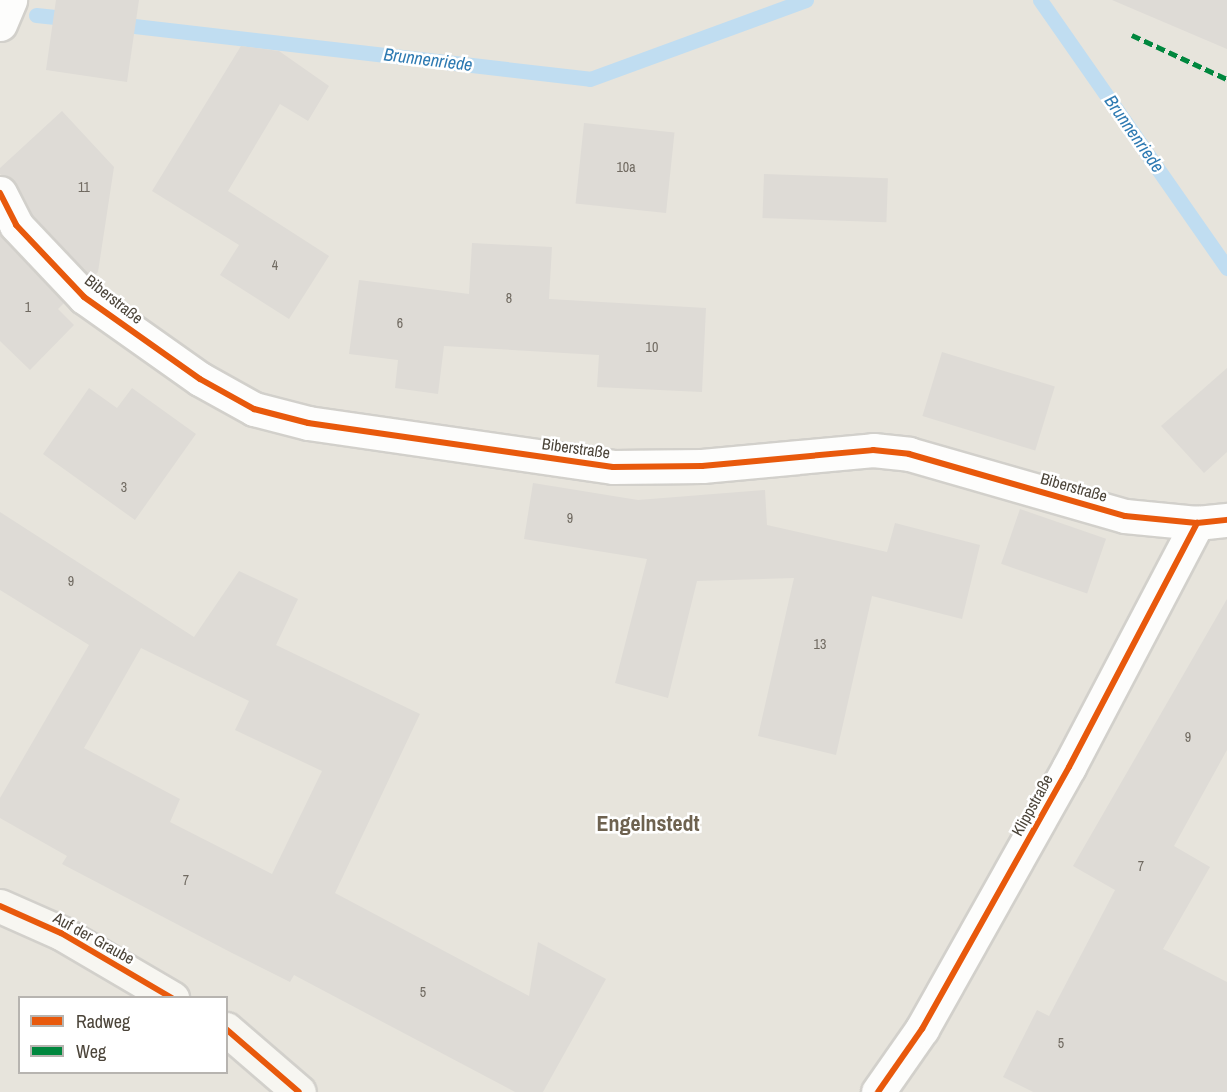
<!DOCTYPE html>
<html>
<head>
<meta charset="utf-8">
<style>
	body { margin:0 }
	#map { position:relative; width:1227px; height:1092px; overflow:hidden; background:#f4f2ee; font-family:"Archivo Narrow",sans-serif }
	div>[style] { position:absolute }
	.residential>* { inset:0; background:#e7e4dc }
	.stream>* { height:15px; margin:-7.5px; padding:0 7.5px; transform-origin:7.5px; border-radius:7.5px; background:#c0ddf1 }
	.building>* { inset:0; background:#dedbd6; transform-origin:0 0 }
	.roads { filter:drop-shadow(2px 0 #d2d0cb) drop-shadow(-2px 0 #d2d0cb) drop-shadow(0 2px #d2d0cb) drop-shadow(0 -2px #d2d0cb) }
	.street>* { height:33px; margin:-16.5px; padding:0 16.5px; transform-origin:16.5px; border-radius:16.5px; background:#fdfdfc }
	.secondary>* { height:33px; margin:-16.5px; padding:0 16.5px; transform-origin:16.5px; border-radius:16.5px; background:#f7f6f1 }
	.quiet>* { height:4.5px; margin-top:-2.25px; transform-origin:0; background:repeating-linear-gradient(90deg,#00873e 0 9px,transparent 0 13.5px) }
	.cycleway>* { height:6px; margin:-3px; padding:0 3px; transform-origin:3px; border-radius:3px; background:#e8590c }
	span { translate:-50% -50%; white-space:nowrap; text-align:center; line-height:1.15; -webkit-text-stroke:5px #fff; paint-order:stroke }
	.number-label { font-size:14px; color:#706a61 }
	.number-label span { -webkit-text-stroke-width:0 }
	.street-label { font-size:16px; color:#4b4439 }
	.water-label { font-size:18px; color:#2e7ab2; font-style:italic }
	.district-label { font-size:22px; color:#6e6250; font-weight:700 }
	.legend { position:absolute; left:18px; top:996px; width:210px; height:78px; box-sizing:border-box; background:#fff; border:2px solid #b7b4b0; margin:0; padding:8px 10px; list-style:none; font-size:18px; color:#4b4439 }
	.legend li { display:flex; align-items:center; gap:12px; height:30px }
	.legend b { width:30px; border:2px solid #b7b4b0 }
</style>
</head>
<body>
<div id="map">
	<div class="residential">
		<i style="clip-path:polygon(evenodd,0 0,1227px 0,1227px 1092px,0 1092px,0 0,20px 998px,226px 998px,226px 1072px,20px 1072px,20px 998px)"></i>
	</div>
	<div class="stream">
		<i style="left:1040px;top:0;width:327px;rotate:55.1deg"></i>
		<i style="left:36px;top:15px;width:36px;rotate:6deg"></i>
		<i style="left:117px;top:24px;width:476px;rotate:6.6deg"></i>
		<i style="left:590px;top:79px;width:230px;rotate:-20.1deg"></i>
	</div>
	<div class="building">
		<i style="clip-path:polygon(56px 0,139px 0,127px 82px,46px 70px)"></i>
		<i style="clip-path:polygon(1112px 0,1227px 0,1227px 49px)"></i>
		<i style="clip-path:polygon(241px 46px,279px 51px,329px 86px,308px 121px,280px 104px,228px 191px,329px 256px,289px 319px,220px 275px,239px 245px,152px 191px)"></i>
		<i style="clip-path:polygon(62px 111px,114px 167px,98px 272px,92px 278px,32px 214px,16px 184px,0 174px,0 168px)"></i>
		<i style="left:584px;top:123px;width:91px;height:81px;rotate:6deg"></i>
		<i style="left:764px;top:174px;width:124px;height:44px;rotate:2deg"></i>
		<i style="clip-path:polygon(0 235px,64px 303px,58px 309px,74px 325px,30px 370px,0 341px)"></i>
		<i style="clip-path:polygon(472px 243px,552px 247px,549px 299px,706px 308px,702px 392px,597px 387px,599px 355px,444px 346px,438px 394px,395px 388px,398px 360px,349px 354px,359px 280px,469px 294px)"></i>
		<i style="left:942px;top:352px;width:118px;height:67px;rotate:17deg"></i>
		<i style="clip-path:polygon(1227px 368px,1227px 452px,1204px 473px,1161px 426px)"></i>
		<i style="clip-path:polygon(89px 388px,117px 408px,132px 388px,196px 434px,135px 520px,43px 454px)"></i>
		<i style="clip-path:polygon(533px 483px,638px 500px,765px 490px,767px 525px,887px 552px,895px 523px,980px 545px,962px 619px,872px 596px,836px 755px,758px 736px,794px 578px,697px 581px,668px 698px,615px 683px,647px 559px,524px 539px)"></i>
		<i style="left:1020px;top:509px;width:91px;height:58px;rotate:19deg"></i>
		<i style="clip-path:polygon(evenodd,0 512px,194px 637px,239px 571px,298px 599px,276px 645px,420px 714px,335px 893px,529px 996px,538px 942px,606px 979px,543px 1092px,515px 1092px,294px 975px,290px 982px,232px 953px,62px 864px,67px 856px,0 818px,0 798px,89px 645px,0 590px,0 512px,141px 648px,249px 701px,235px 730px,322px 771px,272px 874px,170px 822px,180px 799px,84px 748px,141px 648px)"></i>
		<i style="clip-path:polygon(1227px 599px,1227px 750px,1174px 846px,1210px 867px,1163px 949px,1227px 982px,1227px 1092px,1033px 1092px,1003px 1077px,1037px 1010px,1049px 1016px,1115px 890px,1073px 866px)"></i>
	</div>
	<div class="roads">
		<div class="street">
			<i style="left:0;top:24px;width:26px;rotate:-67deg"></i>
			<i style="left:0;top:193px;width:36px;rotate:63deg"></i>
			<i style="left:16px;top:225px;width:99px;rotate:46.6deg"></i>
			<i style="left:84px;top:297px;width:142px;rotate:35.3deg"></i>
			<i style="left:200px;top:379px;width:62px;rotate:29.1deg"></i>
			<i style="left:254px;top:409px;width:56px;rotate:14.5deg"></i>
			<i style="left:308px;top:423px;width:308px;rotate:8.2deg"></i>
			<i style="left:613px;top:467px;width:89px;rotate:-0.6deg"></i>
			<i style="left:702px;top:466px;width:172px;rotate:-5.3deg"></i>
			<i style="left:873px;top:450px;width:36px;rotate:6deg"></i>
			<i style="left:909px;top:454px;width:225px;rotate:16deg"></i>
			<i style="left:1125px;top:516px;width:72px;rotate:5.6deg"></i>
			<i style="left:1197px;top:523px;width:30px;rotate:-6deg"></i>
			<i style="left:878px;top:1092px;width:77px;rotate:-55.1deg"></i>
			<i style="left:922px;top:1029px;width:300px;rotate:-60.7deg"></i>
			<i style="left:1069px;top:767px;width:276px;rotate:-62.3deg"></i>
		</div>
		<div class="secondary">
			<i style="left:0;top:906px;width:67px;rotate:23.9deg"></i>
			<i style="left:61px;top:933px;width:129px;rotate:30.4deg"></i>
			<i style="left:226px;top:1029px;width:96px;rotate:40.8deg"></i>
		</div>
	</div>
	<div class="quiet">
		<i style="left:1132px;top:35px;width:105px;rotate:24.9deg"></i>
	</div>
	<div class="cycleway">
		<i style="left:0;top:193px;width:36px;rotate:63deg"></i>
		<i style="left:16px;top:225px;width:99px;rotate:46.6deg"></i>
		<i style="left:84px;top:297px;width:142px;rotate:35.3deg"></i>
		<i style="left:200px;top:379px;width:62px;rotate:29.1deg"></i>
		<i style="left:254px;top:409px;width:56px;rotate:14.5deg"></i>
		<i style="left:308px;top:423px;width:308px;rotate:8.2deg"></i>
		<i style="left:613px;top:467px;width:89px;rotate:-0.6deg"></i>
		<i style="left:702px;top:466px;width:172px;rotate:-5.3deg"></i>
		<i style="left:873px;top:450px;width:36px;rotate:6deg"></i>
		<i style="left:909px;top:454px;width:225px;rotate:16deg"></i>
		<i style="left:1125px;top:516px;width:72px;rotate:5.6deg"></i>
		<i style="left:1197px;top:523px;width:30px;rotate:-6deg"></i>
		<i style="left:0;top:906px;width:67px;rotate:23.9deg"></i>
		<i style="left:61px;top:933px;width:129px;rotate:30.4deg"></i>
		<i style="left:226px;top:1029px;width:96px;rotate:40.8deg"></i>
		<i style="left:878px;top:1092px;width:77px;rotate:-55.1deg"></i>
		<i style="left:922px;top:1029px;width:300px;rotate:-60.7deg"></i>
		<i style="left:1069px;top:767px;width:276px;rotate:-62.3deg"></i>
	</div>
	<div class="number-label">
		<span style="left:626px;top:167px">10a</span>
		<span style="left:84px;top:187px">11</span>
		<span style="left:275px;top:265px">4</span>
		<span style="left:509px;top:298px">8</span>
		<span style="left:28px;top:307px">1</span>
		<span style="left:400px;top:323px">6</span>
		<span style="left:652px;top:347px">10</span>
		<span style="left:124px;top:487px">3</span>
		<span style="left:570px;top:518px">9</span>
		<span style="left:71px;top:581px">9</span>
		<span style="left:820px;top:644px">13</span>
		<span style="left:1188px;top:737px">9</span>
		<span style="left:1141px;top:866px">7</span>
		<span style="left:186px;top:880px">7</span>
		<span style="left:423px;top:992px">5</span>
		<span style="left:1061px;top:1043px">5</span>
	</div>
	<div class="street-label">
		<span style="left:114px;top:299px;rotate:38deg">Biberstraße</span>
		<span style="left:576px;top:448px;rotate:8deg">Biberstraße</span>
		<span style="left:1074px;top:487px;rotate:16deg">Biberstraße</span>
		<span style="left:1032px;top:805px;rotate:-61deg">Klippstraße</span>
		<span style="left:94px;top:938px;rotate:29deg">Auf der Graube</span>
	</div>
	<div class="water-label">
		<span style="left:428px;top:60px;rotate:7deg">Brunnenriede</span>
		<span style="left:1134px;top:134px;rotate:55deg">Brunnenriede</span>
	</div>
	<div class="district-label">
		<span style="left:648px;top:824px">Engelnstedt</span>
	</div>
	<ul class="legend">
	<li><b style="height:8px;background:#e8590c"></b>Radweg</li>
	<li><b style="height:8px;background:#00873e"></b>Weg</li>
	</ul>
</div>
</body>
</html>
